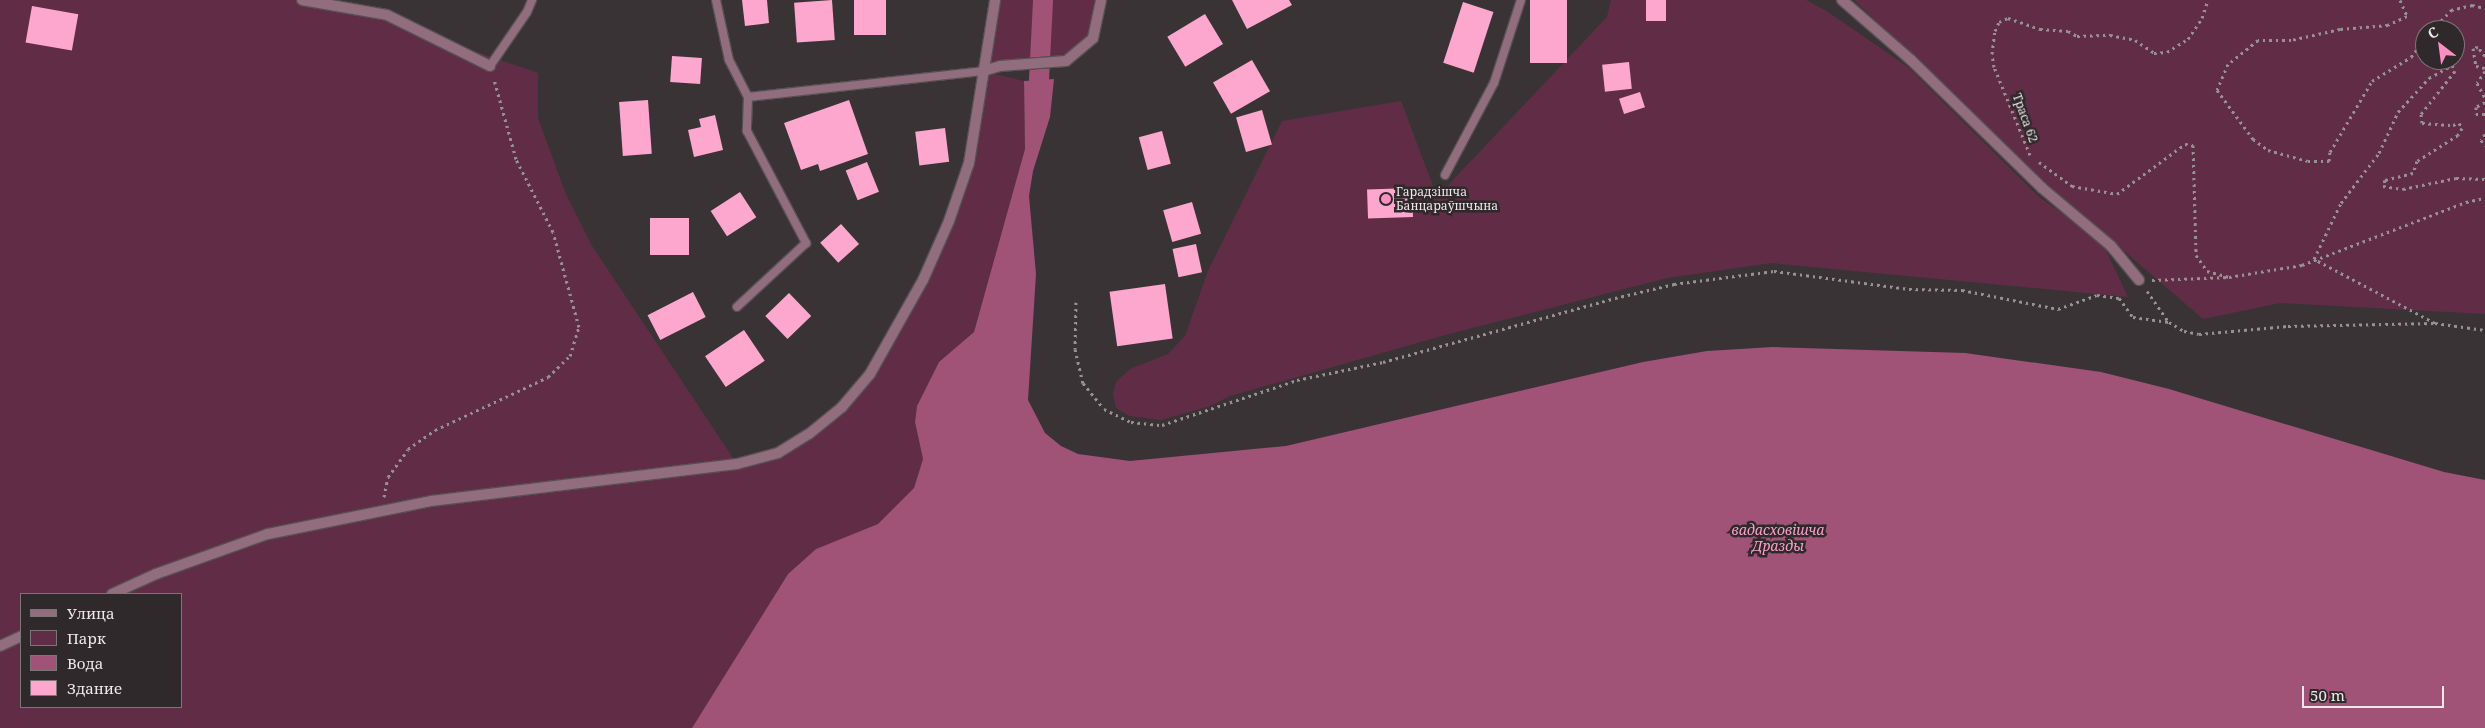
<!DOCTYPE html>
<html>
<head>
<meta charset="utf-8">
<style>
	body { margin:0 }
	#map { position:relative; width:2485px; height:728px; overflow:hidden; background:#3a3336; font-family:"Noto Serif",serif }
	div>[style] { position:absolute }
	.green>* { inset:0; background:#612d46 }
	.water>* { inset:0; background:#a05277 }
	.canal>* { height:20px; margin:-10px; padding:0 10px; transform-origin:10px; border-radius:10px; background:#a05277 }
	.building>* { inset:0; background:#fda7ce; transform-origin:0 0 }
	.path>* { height:3px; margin-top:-1.5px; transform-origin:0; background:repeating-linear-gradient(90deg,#979194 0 2.5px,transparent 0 6.5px) }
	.roads { filter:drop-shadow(1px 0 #575053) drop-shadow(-1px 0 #575053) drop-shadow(0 1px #575053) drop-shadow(0 -1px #575053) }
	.service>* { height:8px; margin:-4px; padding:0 4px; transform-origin:4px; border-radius:4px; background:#916d7d }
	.minor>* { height:10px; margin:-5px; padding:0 5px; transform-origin:5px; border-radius:5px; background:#916d7d }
	.dots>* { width:14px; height:14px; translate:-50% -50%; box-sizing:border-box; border:2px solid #30292c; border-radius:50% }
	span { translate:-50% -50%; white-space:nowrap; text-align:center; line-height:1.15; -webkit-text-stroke:5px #30292c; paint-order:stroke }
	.street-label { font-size:12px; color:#ede8ea }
	.poi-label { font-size:12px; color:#ede8ea }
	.left { translate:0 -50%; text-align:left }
	.water-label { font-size:14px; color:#f7a0c7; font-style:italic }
	.legend { position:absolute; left:20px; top:593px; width:162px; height:115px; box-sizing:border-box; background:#30292c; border:1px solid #7c7578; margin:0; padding:6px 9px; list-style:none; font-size:15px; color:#ede8ea }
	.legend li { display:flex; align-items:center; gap:10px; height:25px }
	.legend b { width:25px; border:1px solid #7c7578 }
	.north { position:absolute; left:2415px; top:20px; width:50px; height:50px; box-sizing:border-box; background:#30292c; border:1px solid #7c7578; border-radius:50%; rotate:330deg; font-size:14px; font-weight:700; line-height:20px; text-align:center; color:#ede8ea }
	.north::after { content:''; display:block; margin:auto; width:18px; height:22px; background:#fc8fc2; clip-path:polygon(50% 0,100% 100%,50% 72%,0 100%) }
	.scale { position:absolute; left:2302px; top:686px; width:142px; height:22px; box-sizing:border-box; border:2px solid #ede8ea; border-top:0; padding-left:6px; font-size:15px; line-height:18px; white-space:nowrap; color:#ede8ea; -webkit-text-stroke:4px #30292c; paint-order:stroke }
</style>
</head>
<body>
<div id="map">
	<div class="green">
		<i style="clip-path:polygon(evenodd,0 0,302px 0,387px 15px,468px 49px,538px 73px,538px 118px,565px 192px,592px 246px,737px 464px,778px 453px,809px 434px,870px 374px,923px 280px,969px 163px,995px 0,1105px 0,1097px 40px,1066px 61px,985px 72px,1024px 81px,1025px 149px,974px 332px,939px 362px,917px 406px,915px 422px,923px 459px,914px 488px,878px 524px,816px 549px,788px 574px,692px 728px,0 728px,0 0,21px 594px,181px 594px,181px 707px,21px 707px,21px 594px)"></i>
		<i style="clip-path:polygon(1611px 0,1806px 0,1828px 12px,1908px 67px,2038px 196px,2102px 242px,2128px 297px,1771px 263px,1667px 278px,1449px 334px,1230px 396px,1210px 406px,1161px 420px,1130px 416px,1116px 408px,1113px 393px,1116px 382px,1130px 369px,1168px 354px,1185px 336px,1208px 271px,1282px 121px,1401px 101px,1437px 197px,1607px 17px)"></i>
		<i style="clip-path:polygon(evenodd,1854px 0,2485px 0,2485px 314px,2280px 303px,2203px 319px,2050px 187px,1854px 0,2425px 30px,2455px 30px,2455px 60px,2425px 60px,2425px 30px)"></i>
	</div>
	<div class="water">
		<i style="clip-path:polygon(1054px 79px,1050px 117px,1033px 171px,1029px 196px,1036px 274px,1028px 400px,1045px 433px,1061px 446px,1078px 454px,1130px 461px,1286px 446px,1643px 362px,1707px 351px,1773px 347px,1965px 353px,2101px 372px,2169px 389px,2444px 472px,2485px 480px,2485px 728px,692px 728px,788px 574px,816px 549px,878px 524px,914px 488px,923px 459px,915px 422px,917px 406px,939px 362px,974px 332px,1025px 149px,1024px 81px)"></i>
	</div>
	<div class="canal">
		<i style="left:1039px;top:80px;width:80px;rotate:-87.1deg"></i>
	</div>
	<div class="building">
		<i style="clip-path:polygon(742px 0,767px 0,769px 23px,745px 26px)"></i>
		<i style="left:832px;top:0;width:40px;height:38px;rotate:86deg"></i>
		<i style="left:854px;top:0;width:32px;height:35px"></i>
		<i style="clip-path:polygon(1232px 0,1289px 0,1292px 5px,1247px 29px)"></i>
		<i style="left:1530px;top:0;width:37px;height:63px"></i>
		<i style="left:1646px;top:0;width:20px;height:21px"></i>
		<i style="left:1463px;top:2px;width:32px;height:64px;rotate:18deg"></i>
		<i style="left:32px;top:6px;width:47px;height:37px;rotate:10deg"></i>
		<i style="left:1205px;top:14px;width:35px;height:44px;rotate:59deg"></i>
		<i style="left:672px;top:56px;width:30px;height:26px;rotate:4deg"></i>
		<i style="left:1252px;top:60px;width:36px;height:45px;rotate:60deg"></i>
		<i style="left:1629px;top:62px;width:27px;height:27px;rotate:84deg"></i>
		<i style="left:1640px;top:92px;width:16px;height:22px;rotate:72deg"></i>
		<i style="left:648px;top:100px;width:54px;height:29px;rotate:86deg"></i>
		<i style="clip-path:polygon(849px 100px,868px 154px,820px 171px,818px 164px,801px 170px,784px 123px)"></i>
		<i style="left:1262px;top:110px;width:36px;height:27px;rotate:74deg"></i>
		<i style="clip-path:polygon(715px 115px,723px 150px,694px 157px,688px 130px,701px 127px,699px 119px)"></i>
		<i style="left:945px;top:128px;width:34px;height:30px;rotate:83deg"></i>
		<i style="left:1162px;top:131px;width:34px;height:24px;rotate:75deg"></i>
		<i style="left:867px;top:162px;width:32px;height:23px;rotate:68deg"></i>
		<i style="left:1412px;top:188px;width:29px;height:45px;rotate:88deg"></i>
		<i style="left:740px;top:192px;width:30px;height:35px;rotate:57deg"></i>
		<i style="left:1192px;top:202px;width:33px;height:30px;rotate:74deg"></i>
		<i style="left:689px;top:218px;width:37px;height:39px;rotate:90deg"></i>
		<i style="left:841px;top:224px;width:27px;height:28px;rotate:48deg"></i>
		<i style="left:1196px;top:244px;width:29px;height:24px;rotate:78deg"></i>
		<i style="left:1165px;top:284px;width:55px;height:56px;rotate:82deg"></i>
		<i style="left:693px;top:292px;width:28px;height:51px;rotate:63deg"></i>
		<i style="left:789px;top:293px;width:32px;height:33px;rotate:46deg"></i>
		<i style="left:744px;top:330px;width:37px;height:47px;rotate:56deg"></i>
	</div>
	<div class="path">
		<i style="left:2400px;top:0;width:17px;rotate:66deg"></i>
		<i style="left:2407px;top:16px;width:21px;rotate:155deg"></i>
		<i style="left:2388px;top:25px;width:48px;rotate:175.2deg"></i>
		<i style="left:2340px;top:29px;width:50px;rotate:167.3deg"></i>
		<i style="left:2291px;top:40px;width:33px;rotate:180deg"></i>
		<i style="left:2258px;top:40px;width:38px;rotate:141deg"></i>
		<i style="left:2228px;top:64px;width:28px;rotate:113deg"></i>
		<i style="left:2217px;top:90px;width:61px;rotate:53.7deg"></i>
		<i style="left:2253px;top:139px;width:19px;rotate:36deg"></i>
		<i style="left:2268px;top:150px;width:41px;rotate:15.4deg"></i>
		<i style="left:2308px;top:161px;width:21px"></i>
		<i style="left:2329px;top:161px;width:9px;rotate:-84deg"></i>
		<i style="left:2330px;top:152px;width:82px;rotate:-59.4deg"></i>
		<i style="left:2372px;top:81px;width:46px;rotate:-31.6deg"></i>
		<i style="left:2411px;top:57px;width:23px;rotate:-52deg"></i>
		<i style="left:2432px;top:30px;width:28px;rotate:-46deg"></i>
		<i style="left:2451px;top:10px;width:22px;rotate:-13deg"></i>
		<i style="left:2472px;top:5px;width:13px;rotate:13deg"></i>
		<i style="left:2485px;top:56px;width:11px;rotate:-128deg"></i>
		<i style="left:2478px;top:47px;width:5px;rotate:169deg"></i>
		<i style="left:2473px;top:48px;width:18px;rotate:81deg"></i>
		<i style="left:2476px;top:66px;width:9px;rotate:13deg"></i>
		<i style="left:2485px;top:71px;width:14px;rotate:124deg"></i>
		<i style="left:2477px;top:83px;width:17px;rotate:62deg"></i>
		<i style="left:2485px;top:102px;width:10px;rotate:151deg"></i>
		<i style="left:2476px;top:107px;width:7px;rotate:90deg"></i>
		<i style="left:2476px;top:114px;width:9px"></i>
		<i style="left:2485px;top:134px;width:7px;rotate:124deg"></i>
		<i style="left:2481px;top:140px;width:7px;rotate:56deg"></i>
		<i style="left:2030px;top:155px;width:95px;rotate:-112.2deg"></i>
		<i style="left:1994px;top:67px;width:13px;rotate:-99deg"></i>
		<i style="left:1992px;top:54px;width:23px;rotate:-83deg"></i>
		<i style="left:1995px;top:31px;width:10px;rotate:-66deg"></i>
		<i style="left:1999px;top:22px;width:10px;rotate:-24deg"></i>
		<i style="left:2008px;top:18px;width:34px;rotate:19deg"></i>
		<i style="left:2040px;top:29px;width:28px;rotate:4deg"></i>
		<i style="left:2068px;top:31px;width:10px;rotate:29deg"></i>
		<i style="left:2077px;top:36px;width:33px;rotate:-2deg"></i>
		<i style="left:2110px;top:35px;width:25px;rotate:11deg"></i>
		<i style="left:2135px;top:40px;width:23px;rotate:34deg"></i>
		<i style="left:2154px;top:53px;width:13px;rotate:-4deg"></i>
		<i style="left:2167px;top:52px;width:25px;rotate:-32deg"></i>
		<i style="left:2188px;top:39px;width:25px;rotate:-56deg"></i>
		<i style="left:2202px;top:18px;width:19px;rotate:-72deg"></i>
		<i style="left:2039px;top:162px;width:41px;rotate:36deg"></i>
		<i style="left:2072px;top:186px;width:46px;rotate:10.1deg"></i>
		<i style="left:2117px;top:194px;width:84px;rotate:-36.3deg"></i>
		<i style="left:2185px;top:144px;width:8px;rotate:7deg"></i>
		<i style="left:2193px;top:145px;width:110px;rotate:88.4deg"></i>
		<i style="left:2196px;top:255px;width:19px;rotate:55deg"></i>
		<i style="left:2207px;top:271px;width:23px;rotate:15deg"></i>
		<i style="left:2152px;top:280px;width:77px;rotate:-2.2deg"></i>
		<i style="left:2229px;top:277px;width:74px;rotate:-9.3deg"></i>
		<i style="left:2302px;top:265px;width:176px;rotate:-21deg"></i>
		<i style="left:2466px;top:202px;width:19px;rotate:-12deg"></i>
		<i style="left:2147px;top:291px;width:38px;rotate:55deg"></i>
		<i style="left:2169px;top:322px;width:17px;rotate:31deg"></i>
		<i style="left:2184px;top:331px;width:15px;rotate:11deg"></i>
		<i style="left:2199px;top:334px;width:89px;rotate:-5.1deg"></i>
		<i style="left:2288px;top:326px;width:147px;rotate:-1.2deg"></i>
		<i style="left:2435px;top:323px;width:50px;rotate:8deg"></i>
		<i style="left:1076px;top:302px;width:47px;rotate:91.2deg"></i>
		<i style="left:1075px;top:349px;width:35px;rotate:77deg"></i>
		<i style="left:1083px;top:383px;width:33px;rotate:51deg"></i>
		<i style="left:1104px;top:409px;width:30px;rotate:26deg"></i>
		<i style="left:1131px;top:422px;width:31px;rotate:6deg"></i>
		<i style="left:1162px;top:425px;width:142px;rotate:-18.4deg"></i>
		<i style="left:1297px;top:380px;width:88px;rotate:-11.8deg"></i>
		<i style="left:1383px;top:362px;width:241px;rotate:-15.4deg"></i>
		<i style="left:1615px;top:298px;width:61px;rotate:-13.3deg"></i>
		<i style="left:1674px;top:284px;width:101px;rotate:-7.4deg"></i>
		<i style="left:1774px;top:271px;width:136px;rotate:7.6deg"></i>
		<i style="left:1909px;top:289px;width:53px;rotate:1.1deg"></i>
		<i style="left:1962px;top:290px;width:98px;rotate:11.2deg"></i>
		<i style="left:2058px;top:309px;width:41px;rotate:-19.7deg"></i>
		<i style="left:2097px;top:295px;width:22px;rotate:8deg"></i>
		<i style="left:2119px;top:298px;width:24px;rotate:54deg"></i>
		<i style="left:2133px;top:317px;width:36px;rotate:8deg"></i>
		<i style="left:2435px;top:323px;width:137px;rotate:-152.1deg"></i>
		<i style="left:2314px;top:259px;width:62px;rotate:-64.3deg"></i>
		<i style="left:2341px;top:203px;width:63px;rotate:-52.8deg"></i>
		<i style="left:2379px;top:153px;width:45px;rotate:-65.1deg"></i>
		<i style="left:2398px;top:112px;width:46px;rotate:-47.6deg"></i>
		<i style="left:2429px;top:78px;width:26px;rotate:-29deg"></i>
		<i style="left:2452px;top:65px;width:7px;rotate:63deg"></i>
		<i style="left:2455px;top:71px;width:55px;rotate:128.3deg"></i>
		<i style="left:2421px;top:114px;width:9px;rotate:84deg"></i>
		<i style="left:2422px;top:123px;width:31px;rotate:4deg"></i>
		<i style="left:2453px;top:125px;width:6px;rotate:-18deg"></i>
		<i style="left:2459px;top:123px;width:6px;rotate:59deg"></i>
		<i style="left:2462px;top:128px;width:8px;rotate:120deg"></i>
		<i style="left:2458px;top:135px;width:49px;rotate:147.6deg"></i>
		<i style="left:2417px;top:161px;width:13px;rotate:108deg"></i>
		<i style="left:2413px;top:173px;width:29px;rotate:166deg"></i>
		<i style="left:2385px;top:180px;width:6px;rotate:108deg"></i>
		<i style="left:2383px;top:186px;width:20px;rotate:9deg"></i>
		<i style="left:2403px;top:189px;width:54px;rotate:-11.7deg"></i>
		<i style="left:2456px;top:178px;width:29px;rotate:2deg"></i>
		<i style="left:384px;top:497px;width:20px;rotate:-79deg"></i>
		<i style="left:388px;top:477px;width:34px;rotate:-54deg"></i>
		<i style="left:408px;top:449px;width:33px;rotate:-35deg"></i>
		<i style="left:435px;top:430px;width:125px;rotate:-25.1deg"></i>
		<i style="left:548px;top:377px;width:30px;rotate:-44deg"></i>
		<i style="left:570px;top:356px;width:30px;rotate:-73deg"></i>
		<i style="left:579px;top:327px;width:98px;rotate:-105.3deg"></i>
		<i style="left:553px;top:232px;width:82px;rotate:-116.9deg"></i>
		<i style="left:516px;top:159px;width:83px;rotate:-105.4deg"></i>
	</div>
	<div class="roads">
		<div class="service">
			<i style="left:716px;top:0;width:61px;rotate:77.8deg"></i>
			<i style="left:729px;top:60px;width:42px;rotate:62.8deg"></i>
			<i style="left:748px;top:97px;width:34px;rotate:92deg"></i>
			<i style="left:747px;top:131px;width:127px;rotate:62.2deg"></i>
			<i style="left:806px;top:243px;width:94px;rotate:137.2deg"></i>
			<i style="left:490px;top:66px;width:65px;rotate:-55.6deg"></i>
			<i style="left:527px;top:12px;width:13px;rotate:-67deg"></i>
			<i style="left:748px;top:97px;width:236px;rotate:-6.3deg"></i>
			<i style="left:1445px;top:175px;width:104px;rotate:-62deg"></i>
			<i style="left:1494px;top:83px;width:87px;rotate:-72deg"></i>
		</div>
		<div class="minor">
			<i style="left:302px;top:0;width:86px;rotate:10deg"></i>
			<i style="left:387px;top:15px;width:115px;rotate:26.3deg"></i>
			<i style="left:1842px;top:0;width:91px;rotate:41deg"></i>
			<i style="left:1911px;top:60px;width:183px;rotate:44.3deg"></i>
			<i style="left:2042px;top:188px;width:90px;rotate:40deg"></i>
			<i style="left:2111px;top:246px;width:44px;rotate:50.5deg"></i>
			<i style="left:983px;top:71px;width:18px;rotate:-16deg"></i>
			<i style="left:1000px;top:66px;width:66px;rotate:-4.3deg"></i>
			<i style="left:1066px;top:61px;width:35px;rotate:-40deg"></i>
			<i style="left:1093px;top:38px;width:39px;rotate:-78deg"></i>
			<i style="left:112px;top:594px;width:48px;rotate:-24.4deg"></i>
			<i style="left:156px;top:574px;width:119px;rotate:-19.7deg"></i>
			<i style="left:268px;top:534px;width:166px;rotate:-11.4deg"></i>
			<i style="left:431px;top:501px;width:308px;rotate:-6.9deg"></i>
			<i style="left:737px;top:464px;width:42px;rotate:-15deg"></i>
			<i style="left:778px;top:453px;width:36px;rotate:-32deg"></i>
			<i style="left:809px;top:434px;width:43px;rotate:-39.3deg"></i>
			<i style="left:842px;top:407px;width:43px;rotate:-49.7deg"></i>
			<i style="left:870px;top:374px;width:108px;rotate:-60.6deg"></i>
			<i style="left:923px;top:280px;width:64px;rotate:-66.2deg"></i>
			<i style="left:949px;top:221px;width:61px;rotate:-71deg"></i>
			<i style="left:969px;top:163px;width:165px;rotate:-80.9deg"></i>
			<i style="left:0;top:646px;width:23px;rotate:-25deg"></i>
		</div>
	</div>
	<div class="dots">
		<i style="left:1386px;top:199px;background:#fc8fc2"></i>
	</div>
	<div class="street-label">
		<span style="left:2025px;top:118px;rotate:70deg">Траса 62</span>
	</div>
	<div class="poi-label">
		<span class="left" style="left:1396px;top:199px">Гарадзішча<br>Банцараўшчына</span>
	</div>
	<div class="water-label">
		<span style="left:1778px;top:538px">вадасховішча<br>Дразды</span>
	</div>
	<ul class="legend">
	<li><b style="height:6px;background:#916d7d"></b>Улица</li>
	<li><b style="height:14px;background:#612d46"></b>Парк</li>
	<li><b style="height:14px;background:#a05277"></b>Вода</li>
	<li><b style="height:14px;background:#fda7ce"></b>Здание</li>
	</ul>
	<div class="north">С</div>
	<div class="scale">50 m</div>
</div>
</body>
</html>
